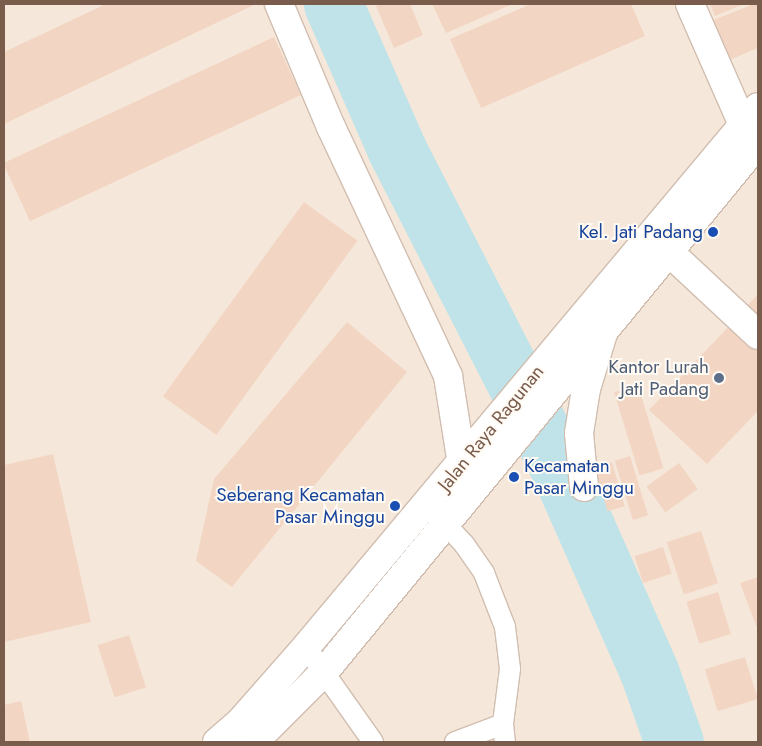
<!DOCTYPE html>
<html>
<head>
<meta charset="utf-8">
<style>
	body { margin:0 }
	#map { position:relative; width:762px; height:746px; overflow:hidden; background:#fdf6ec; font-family:Jost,sans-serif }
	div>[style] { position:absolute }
	.residential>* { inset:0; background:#f5e8da; transform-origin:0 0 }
	.river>* { height:59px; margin:-29.5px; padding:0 29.5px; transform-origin:29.5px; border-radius:29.5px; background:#bfe3e8 }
	.building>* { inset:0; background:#f3d5c3; transform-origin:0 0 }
	.roads { filter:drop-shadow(1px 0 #d1beb0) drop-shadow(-1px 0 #d1beb0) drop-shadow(0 1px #d1beb0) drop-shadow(0 -1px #d1beb0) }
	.lane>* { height:20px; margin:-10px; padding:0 10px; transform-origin:10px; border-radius:10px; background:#fff }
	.street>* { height:28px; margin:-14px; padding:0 14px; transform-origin:14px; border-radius:14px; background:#fff }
	.secondary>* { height:28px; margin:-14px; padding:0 14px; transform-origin:14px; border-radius:14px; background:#fff }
	.dots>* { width:14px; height:14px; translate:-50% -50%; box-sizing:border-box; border:2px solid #fffaf3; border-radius:50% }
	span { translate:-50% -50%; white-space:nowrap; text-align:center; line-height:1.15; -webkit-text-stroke:4px #fffaf3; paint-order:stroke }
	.transit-label { font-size:19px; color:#164399 }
	.right { translate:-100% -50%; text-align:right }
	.left { translate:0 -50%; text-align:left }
	.service-label { font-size:19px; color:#4e5e75 }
	.street-label { font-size:19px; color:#7a5c4d }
	.frame { position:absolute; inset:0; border:5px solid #7a5c4d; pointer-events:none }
</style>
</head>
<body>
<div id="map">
	<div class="residential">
		<i style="left:4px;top:4px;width:754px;height:738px"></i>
	</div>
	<div class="river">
		<i style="left:333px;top:4px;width:159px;rotate:66.3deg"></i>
		<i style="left:397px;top:150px;width:354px;rotate:62.9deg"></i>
		<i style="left:558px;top:465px;width:228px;rotate:66.2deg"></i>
		<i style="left:650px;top:674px;width:72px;rotate:70.6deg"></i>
	</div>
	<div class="building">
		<i style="clip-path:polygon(106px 4px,256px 4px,4px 124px,4px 52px)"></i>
		<i style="clip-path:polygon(382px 4px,410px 4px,423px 35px,394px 48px,376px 6px)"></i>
		<i style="clip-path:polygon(432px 4px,513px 4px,446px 33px)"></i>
		<i style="clip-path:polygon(531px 4px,631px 4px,645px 36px,481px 108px,450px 39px)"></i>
		<i style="clip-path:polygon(710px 4px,744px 4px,715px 16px)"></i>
		<i style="clip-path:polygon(754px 4px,758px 4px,758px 48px,727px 61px,711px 21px)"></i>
		<i style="left:274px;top:37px;width:64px;height:299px;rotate:65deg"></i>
		<i style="left:304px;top:202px;width:66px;height:240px;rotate:36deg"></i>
		<i style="clip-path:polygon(758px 294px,758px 319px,746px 307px)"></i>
		<i style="clip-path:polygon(347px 322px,407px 372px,232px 587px,196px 561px,214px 479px)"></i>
		<i style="clip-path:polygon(733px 322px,758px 346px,758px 411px,707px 464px,649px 410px)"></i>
		<i style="left:638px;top:385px;width:87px;height:25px;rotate:73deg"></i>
		<i style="clip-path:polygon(53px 454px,91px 622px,4px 642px,4px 465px)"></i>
		<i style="left:630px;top:456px;width:62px;height:16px;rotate:73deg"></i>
		<i style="left:612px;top:462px;width:46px;height:18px;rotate:74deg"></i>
		<i style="left:679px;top:463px;width:32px;height:40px;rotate:54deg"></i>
		<i style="left:701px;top:531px;width:55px;height:36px;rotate:72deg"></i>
		<i style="left:663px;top:547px;width:28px;height:30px;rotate:72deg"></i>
		<i style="clip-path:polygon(758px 577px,758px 631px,740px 583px)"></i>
		<i style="left:718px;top:592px;width:44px;height:33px;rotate:73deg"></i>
		<i style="left:129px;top:635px;width:55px;height:33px;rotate:72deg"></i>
		<i style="left:745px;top:657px;width:44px;height:42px;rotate:73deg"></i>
		<i style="clip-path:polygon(21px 701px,30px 742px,4px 742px,4px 705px)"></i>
	</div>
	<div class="roads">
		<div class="lane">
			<i style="left:436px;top:514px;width:41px;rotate:47deg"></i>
			<i style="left:464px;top:544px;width:35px;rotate:55deg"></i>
			<i style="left:484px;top:573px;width:58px;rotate:68.7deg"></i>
			<i style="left:505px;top:627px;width:42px;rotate:83.2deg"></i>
			<i style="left:510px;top:669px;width:55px;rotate:97.3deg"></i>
			<i style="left:503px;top:724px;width:18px;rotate:84deg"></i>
			<i style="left:306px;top:647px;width:116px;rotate:54.8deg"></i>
			<i style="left:455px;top:742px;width:51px;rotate:-20.6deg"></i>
		</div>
		<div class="street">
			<i style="left:279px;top:4px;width:134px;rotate:67.1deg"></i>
			<i style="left:331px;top:127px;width:275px;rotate:64.8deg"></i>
			<i style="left:448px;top:376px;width:89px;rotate:81deg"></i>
			<i style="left:462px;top:464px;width:15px;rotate:67deg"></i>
			<i style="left:690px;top:4px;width:132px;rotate:66.3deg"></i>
			<i style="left:743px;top:125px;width:21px;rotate:53deg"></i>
			<i style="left:652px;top:236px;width:145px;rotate:43deg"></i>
			<i style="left:584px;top:487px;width:54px;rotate:-95.3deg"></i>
			<i style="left:579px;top:433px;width:45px;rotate:-81deg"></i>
			<i style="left:586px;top:389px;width:62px;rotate:-73deg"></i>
		</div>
		<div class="secondary">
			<i style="left:217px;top:742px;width:32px;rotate:-41deg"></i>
			<i style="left:241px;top:721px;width:98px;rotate:-48.7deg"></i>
			<i style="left:306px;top:647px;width:704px;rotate:-50.07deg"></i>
			<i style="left:254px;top:742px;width:99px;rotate:-45deg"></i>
			<i style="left:324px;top:672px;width:684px;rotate:-50.63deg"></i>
		</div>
	</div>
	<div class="dots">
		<i style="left:713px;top:232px;background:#1a4fb4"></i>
		<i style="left:719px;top:378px;background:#5c6f8a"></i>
		<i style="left:514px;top:477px;background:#1a4fb4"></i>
		<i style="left:395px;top:506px;background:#1a4fb4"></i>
	</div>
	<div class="transit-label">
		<span class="right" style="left:703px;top:232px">Kel. Jati Padang</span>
		<span class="left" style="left:524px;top:477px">Kecamatan<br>Pasar Minggu</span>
		<span class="right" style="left:385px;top:506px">Seberang Kecamatan<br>Pasar Minggu</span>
	</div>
	<div class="service-label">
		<span class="right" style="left:709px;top:378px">Kantor Lurah<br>Jati Padang</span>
	</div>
	<div class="street-label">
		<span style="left:491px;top:428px;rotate:-51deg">Jalan Raya Ragunan</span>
	</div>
	<div class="frame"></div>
</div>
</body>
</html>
